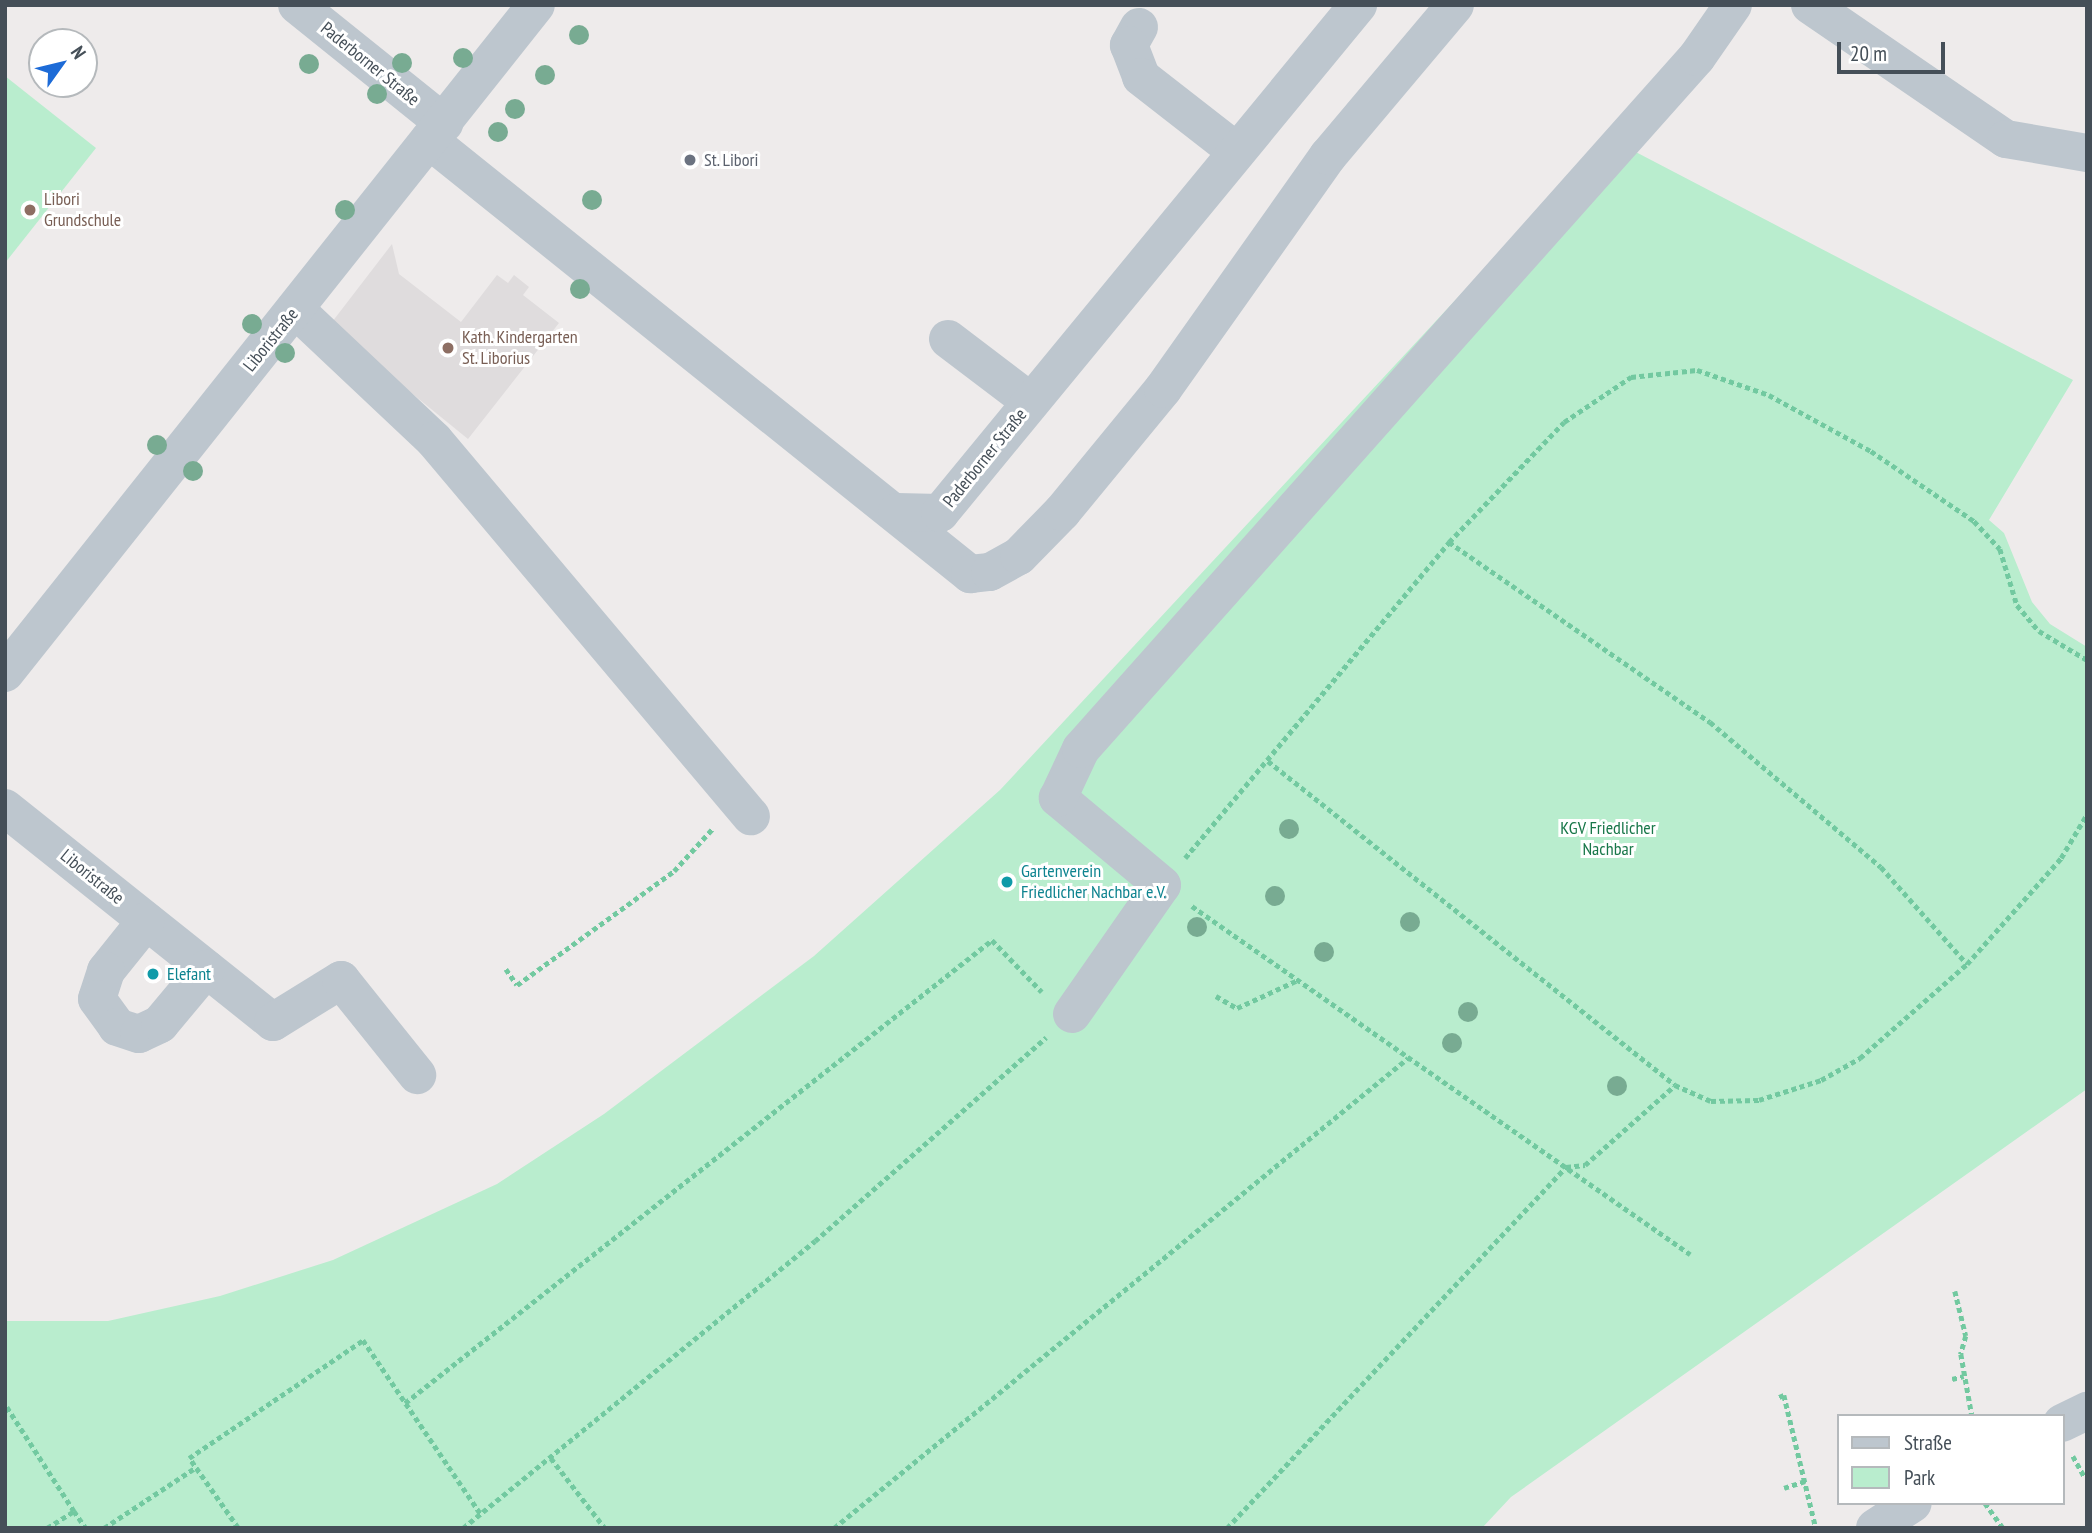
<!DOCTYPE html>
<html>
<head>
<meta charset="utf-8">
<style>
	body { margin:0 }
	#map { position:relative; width:2092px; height:1533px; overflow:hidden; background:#eeebeb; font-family:"PT Sans Narrow",sans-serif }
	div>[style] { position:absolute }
	.education>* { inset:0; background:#dfdcdd }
	.green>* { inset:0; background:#b9edce }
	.path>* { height:4.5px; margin-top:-2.25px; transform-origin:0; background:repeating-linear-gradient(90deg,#72c9a0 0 5px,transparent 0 8.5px) }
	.minor>* { height:38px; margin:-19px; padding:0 19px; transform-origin:19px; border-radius:19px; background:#bdc6ce }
	.trees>* { width:20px; height:20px; margin:-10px; border-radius:50%; background:#78ab92 }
	.dots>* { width:19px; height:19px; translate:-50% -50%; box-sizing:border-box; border:4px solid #fff; border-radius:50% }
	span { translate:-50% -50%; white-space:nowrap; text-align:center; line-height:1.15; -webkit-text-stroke:6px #fff; paint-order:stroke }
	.street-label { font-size:18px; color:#454f58 }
	.worship-label { font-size:18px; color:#5b616d }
	.left { translate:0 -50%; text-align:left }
	.education-label { font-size:18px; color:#785e54 }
	.park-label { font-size:18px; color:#187749 }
	.culture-label { font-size:18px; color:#0d838f }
	.frame { position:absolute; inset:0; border:7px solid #454f58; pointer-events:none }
	.legend { position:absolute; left:1837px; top:1414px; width:228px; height:91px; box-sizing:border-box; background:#fff; border:2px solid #b5b9bc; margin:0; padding:9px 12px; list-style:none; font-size:21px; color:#454f58 }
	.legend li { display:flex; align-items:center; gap:14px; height:35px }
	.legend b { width:35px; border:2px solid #b5b9bc }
	.north { position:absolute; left:28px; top:28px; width:70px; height:70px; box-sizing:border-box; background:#fff; border:2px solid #b5b9bc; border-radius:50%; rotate:56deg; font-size:19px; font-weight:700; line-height:28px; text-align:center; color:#454f58 }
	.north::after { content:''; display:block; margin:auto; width:24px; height:32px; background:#1d6bd7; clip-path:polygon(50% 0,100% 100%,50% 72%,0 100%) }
	.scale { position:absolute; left:1837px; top:42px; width:108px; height:32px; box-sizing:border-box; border:4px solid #454f58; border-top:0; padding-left:9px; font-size:21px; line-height:24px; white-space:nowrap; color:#454f58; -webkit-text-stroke:5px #fff; paint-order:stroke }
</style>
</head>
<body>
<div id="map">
	<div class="education">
		<i style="clip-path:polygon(392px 244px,399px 274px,461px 322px,497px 275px,508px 283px,514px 275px,529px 287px,523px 295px,559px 323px,468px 439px,329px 326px)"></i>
	</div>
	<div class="green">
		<i style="clip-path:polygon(5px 76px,96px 148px,5px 263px)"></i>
		<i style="clip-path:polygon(1607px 137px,2073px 380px,1989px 520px,2004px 533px,2032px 602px,2050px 624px,2087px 647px,2087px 1089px,1511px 1497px,1482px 1528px,5px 1528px,5px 1321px,108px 1321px,220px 1296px,333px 1260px,497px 1184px,604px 1114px,814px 956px,1000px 790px)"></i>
	</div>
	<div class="path">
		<i style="left:1449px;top:542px;width:317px;rotate:34.6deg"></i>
		<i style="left:1710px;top:722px;width:224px;rotate:40.3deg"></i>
		<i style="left:1881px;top:867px;width:130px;rotate:48.4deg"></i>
		<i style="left:1268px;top:761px;width:520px;rotate:38.52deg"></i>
		<i style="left:1675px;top:1085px;width:39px;rotate:24deg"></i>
		<i style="left:1711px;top:1101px;width:48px;rotate:-1.2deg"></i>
		<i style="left:1759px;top:1100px;width:65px;rotate:-17.9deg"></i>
		<i style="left:1821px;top:1080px;width:45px;rotate:-29.4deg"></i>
		<i style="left:1860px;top:1058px;width:142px;rotate:-41.3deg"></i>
		<i style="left:1967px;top:964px;width:142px;rotate:-48.4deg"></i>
		<i style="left:2061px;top:858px;width:51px;rotate:-59.4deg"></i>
		<i style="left:1185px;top:858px;width:412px;rotate:-50.1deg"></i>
		<i style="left:1449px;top:542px;width:166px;rotate:-46.2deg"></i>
		<i style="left:1564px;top:422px;width:81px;rotate:-33.9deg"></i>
		<i style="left:1631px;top:377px;width:66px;rotate:-6.1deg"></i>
		<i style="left:1697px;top:370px;width:76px;rotate:19.1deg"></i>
		<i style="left:1769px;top:395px;width:116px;rotate:28.8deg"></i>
		<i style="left:1871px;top:451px;width:125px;rotate:34.2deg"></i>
		<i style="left:1974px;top:521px;width:38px;rotate:47deg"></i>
		<i style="left:2000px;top:549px;width:59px;rotate:73.1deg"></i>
		<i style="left:2017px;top:605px;width:34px;rotate:50deg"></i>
		<i style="left:2039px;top:631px;width:56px;rotate:31.1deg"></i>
		<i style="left:1192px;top:906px;width:608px;rotate:34.95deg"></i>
		<i style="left:506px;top:969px;width:19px;rotate:55deg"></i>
		<i style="left:517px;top:985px;width:194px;rotate:-36deg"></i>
		<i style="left:674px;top:871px;width:59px;rotate:-47.7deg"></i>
		<i style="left:1216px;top:996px;width:24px;rotate:30deg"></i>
		<i style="left:1237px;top:1008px;width:67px;rotate:-24.7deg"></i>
		<i style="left:1955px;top:1291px;width:46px;rotate:76.3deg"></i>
		<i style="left:1966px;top:1336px;width:19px;rotate:106deg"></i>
		<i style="left:1961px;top:1354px;width:63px;rotate:79.9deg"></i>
		<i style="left:1952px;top:1379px;width:12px;rotate:-14deg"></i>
		<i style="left:1779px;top:1397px;width:5px;rotate:-22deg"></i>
		<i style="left:1784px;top:1395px;width:137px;rotate:76.5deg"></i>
		<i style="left:405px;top:1403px;width:748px;rotate:-38.26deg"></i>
		<i style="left:992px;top:940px;width:72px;rotate:46.1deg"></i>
		<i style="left:7px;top:1407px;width:124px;rotate:57.2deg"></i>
		<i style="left:2073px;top:1456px;width:23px;rotate:61deg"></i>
		<i style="left:551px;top:1458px;width:88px;rotate:52.4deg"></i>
		<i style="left:1784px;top:1488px;width:22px;rotate:-18deg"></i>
		<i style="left:1985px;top:1503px;width:31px;rotate:54deg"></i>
		<i style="left:47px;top:1528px;width:32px;rotate:-32deg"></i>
		<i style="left:74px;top:1511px;width:21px;rotate:55deg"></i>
		<i style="left:104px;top:1528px;width:109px;rotate:-33.4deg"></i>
		<i style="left:238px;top:1528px;width:85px;rotate:-125deg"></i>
		<i style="left:189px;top:1458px;width:210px;rotate:-34.1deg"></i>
		<i style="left:363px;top:1340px;width:210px;rotate:55.9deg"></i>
		<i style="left:463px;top:1528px;width:454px;rotate:-39.2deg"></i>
		<i style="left:815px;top:1241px;width:308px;rotate:-41.4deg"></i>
		<i style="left:834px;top:1528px;width:742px;rotate:-39.31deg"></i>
		<i style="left:1227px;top:1528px;width:495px;rotate:-46.8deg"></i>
		<i style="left:1566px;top:1167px;width:19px;rotate:-6deg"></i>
		<i style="left:1585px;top:1165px;width:120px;rotate:-41.6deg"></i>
	</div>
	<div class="minor">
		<i style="left:297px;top:5px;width:189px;rotate:38.8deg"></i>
		<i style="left:1810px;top:5px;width:237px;rotate:34.4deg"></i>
		<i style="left:2006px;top:139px;width:82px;rotate:9.8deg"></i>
		<i style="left:1139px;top:27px;width:21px;rotate:119deg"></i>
		<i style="left:1129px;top:45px;width:34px;rotate:69deg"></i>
		<i style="left:1141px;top:77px;width:120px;rotate:37.9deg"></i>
		<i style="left:429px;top:140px;width:694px;rotate:38.74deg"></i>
		<i style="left:970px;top:574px;width:20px;rotate:-6deg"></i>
		<i style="left:990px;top:572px;width:33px;rotate:-29deg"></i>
		<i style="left:1019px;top:556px;width:62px;rotate:-45.7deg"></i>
		<i style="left:1062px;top:512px;width:159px;rotate:-50.6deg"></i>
		<i style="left:1163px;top:389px;width:286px;rotate:-54.7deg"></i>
		<i style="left:1328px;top:156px;width:197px;rotate:-49.9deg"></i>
		<i style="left:295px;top:309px;width:191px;rotate:43.3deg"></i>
		<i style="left:434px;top:440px;width:492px;rotate:49.9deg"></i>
		<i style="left:948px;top:339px;width:104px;rotate:37.2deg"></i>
		<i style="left:897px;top:512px;width:43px;rotate:1.3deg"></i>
		<i style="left:940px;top:513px;width:658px;rotate:-50.55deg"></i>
		<i style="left:5px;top:673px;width:853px;rotate:-51.52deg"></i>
		<i style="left:5px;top:808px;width:343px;rotate:38.6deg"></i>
		<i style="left:273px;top:1022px;width:80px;rotate:-31.7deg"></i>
		<i style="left:341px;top:980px;width:122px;rotate:51.3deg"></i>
		<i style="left:146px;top:921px;width:64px;rotate:128.7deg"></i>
		<i style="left:106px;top:971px;width:29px;rotate:108deg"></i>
		<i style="left:97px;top:999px;width:34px;rotate:54deg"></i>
		<i style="left:117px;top:1027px;width:23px;rotate:18deg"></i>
		<i style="left:139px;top:1034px;width:23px;rotate:-25deg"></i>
		<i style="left:160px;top:1024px;width:72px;rotate:-50.1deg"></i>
		<i style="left:1072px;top:1014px;width:157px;rotate:-55.1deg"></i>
		<i style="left:1162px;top:885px;width:136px;rotate:-140.1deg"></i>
		<i style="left:1058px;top:798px;width:54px;rotate:-64.9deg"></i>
		<i style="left:1081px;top:749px;width:926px;rotate:-48.33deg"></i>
		<i style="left:1697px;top:57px;width:63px;rotate:-55.3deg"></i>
		<i style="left:2062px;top:1423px;width:28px;rotate:-26deg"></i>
		<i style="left:1875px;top:1528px;width:45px;rotate:-33.3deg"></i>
	</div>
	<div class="trees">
		<i style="left:579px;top:35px"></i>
		<i style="left:463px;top:58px"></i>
		<i style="left:402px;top:63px"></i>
		<i style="left:309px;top:64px"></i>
		<i style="left:545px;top:75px"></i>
		<i style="left:377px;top:94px"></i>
		<i style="left:515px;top:109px"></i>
		<i style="left:498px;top:132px"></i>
		<i style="left:592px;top:200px"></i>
		<i style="left:345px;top:210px"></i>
		<i style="left:580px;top:289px"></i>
		<i style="left:252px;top:324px"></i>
		<i style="left:285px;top:353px"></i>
		<i style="left:157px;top:445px"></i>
		<i style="left:193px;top:471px"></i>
		<i style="left:1289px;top:829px"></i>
		<i style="left:1275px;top:896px"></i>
		<i style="left:1410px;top:922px"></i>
		<i style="left:1197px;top:927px"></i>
		<i style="left:1324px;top:952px"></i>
		<i style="left:1468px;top:1012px"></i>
		<i style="left:1452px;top:1043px"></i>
		<i style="left:1617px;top:1086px"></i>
	</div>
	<div class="dots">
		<i style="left:690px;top:160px;background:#6b7280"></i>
		<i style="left:30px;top:210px;background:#8d6e63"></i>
		<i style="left:448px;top:348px;background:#8d6e63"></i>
		<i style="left:1007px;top:882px;background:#0f9aa8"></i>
		<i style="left:153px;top:974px;background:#0f9aa8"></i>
	</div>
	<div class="street-label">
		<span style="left:370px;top:64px;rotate:39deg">Paderborner Straße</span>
		<span style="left:271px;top:340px;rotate:-51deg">Liboristraße</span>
		<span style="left:985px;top:458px;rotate:-51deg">Paderborner Straße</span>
		<span style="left:92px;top:877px;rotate:39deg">Liboristraße</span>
	</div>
	<div class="worship-label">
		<span class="left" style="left:704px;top:160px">St. Libori</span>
	</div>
	<div class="education-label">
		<span class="left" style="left:44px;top:210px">Libori<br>Grundschule</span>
		<span class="left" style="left:462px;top:348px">Kath. Kindergarten<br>St. Liborius</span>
	</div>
	<div class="park-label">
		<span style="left:1608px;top:839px">KGV Friedlicher<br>Nachbar</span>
	</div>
	<div class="culture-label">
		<span class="left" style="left:1021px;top:882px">Gartenverein<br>Friedlicher Nachbar e.V.</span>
		<span class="left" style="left:167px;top:974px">Elefant</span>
	</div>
	<div class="frame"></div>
	<ul class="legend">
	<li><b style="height:9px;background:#bdc6ce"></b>Straße</li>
	<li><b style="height:19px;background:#b9edce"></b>Park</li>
	</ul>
	<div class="north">N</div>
	<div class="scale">20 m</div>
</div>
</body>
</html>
